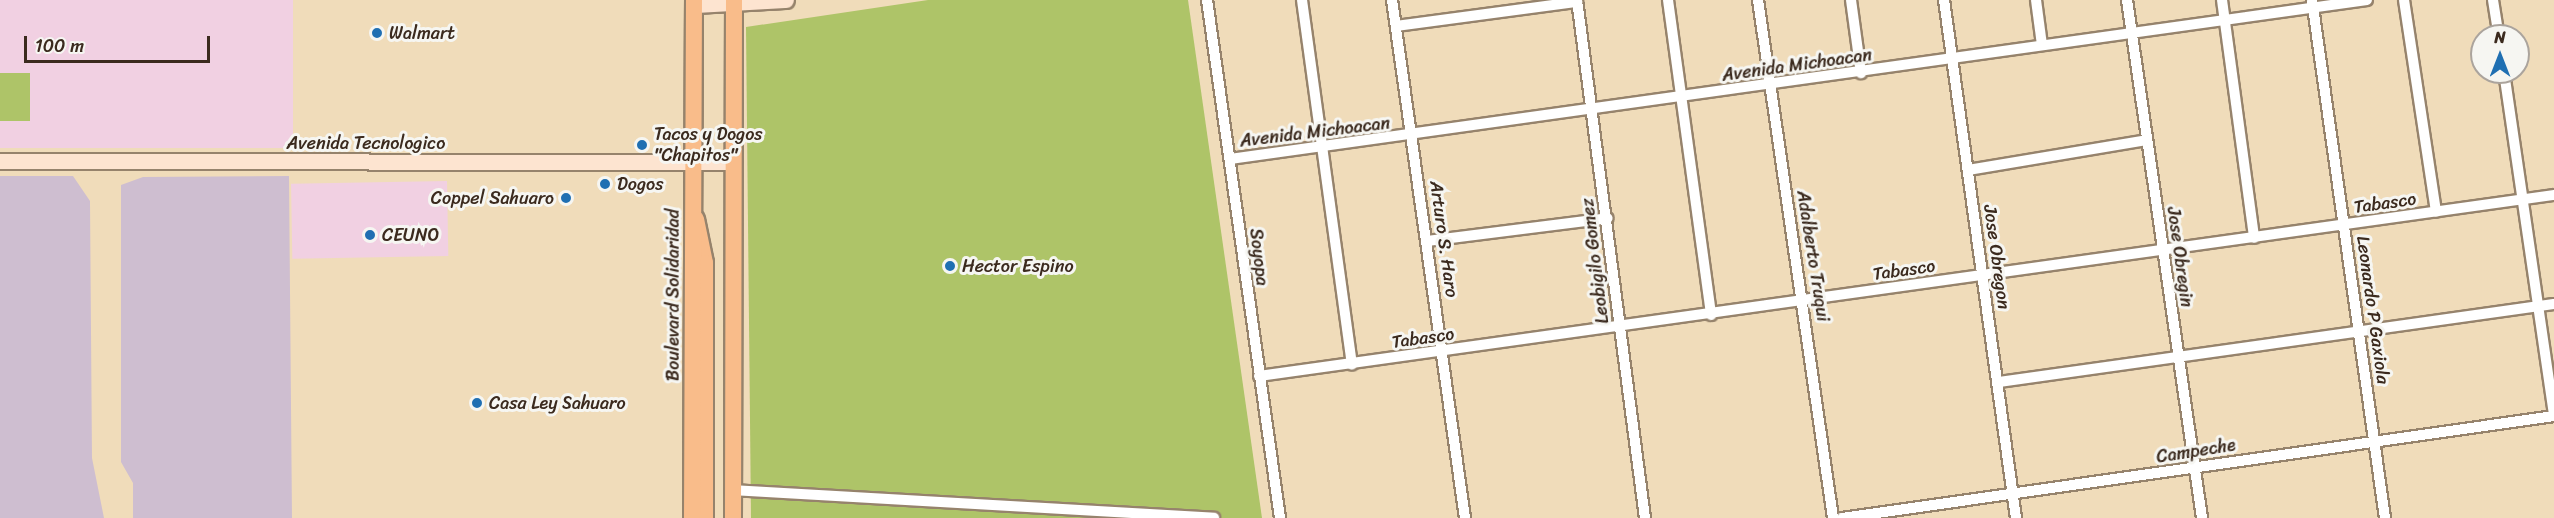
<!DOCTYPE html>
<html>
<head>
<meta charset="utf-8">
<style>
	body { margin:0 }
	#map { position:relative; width:2554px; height:518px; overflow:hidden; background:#f0dcba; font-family:Sriracha,sans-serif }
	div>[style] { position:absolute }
	.built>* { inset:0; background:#f1d0e2; transform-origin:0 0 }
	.industrial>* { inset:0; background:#cebed0 }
	.green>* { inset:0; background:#aec468; transform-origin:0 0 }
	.roads { filter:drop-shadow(2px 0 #96836c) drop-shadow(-2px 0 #96836c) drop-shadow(0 2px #96836c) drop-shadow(0 -2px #96836c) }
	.street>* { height:10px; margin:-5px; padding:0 5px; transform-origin:5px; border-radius:5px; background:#fff }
	.secondary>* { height:15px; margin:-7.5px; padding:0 7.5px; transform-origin:7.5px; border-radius:7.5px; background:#fde4d0 }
	.primary>* { height:16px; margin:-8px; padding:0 8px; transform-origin:8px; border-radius:8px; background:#f9bc8a }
	.dots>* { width:16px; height:16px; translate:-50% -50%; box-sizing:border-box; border:3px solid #f6f6f2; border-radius:50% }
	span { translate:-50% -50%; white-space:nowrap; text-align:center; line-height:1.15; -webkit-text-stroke:6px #f6f6f2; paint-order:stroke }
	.poi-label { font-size:18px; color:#3b2a1e }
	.left { translate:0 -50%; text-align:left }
	.right { translate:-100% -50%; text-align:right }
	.street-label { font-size:18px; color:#3b2a1e }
	.north { position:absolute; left:2470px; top:24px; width:60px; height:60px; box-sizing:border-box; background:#f6f6f2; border:2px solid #aba49d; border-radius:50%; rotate:0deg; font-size:16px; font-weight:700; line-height:24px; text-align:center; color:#3b2a1e }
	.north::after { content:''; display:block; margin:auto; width:21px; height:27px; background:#1f6fb2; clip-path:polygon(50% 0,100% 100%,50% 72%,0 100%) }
	.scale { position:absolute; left:24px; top:36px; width:186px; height:27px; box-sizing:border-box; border:3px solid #3b2a1e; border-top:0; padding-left:8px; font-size:18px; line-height:21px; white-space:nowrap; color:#3b2a1e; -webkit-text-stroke:4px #f6f6f2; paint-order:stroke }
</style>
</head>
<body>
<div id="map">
	<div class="built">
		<i style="left:0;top:0;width:293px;height:148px"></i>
		<i style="left:447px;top:181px;width:75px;height:156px;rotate:89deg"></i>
	</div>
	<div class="industrial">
		<i style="clip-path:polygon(0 176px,73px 176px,90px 201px,92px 458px,104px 518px,0 518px)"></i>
		<i style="clip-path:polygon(289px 176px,292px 518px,133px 518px,133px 483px,121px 462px,121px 185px,143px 177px)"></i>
	</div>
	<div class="green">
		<i style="clip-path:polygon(928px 0,1188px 0,1262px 518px,751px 518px,746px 27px)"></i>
		<i style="left:30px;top:73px;width:48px;height:30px;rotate:90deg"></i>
	</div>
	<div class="roads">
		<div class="street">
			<i style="left:1207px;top:0;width:523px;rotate:81.98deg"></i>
			<i style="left:1302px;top:0;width:368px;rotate:82.2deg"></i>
			<i style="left:1392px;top:0;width:523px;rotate:81.98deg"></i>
			<i style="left:1577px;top:0;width:522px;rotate:82.52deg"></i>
			<i style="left:1668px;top:0;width:318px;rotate:82.2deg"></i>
			<i style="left:1758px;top:0;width:523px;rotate:81.76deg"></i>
			<i style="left:1851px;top:0;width:74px;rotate:82.2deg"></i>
			<i style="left:1944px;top:0;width:523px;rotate:82.09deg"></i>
			<i style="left:2036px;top:0;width:45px;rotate:82.4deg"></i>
			<i style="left:2127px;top:0;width:523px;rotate:81.76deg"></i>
			<i style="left:2222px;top:0;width:240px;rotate:82.3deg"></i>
			<i style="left:2312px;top:0;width:523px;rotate:81.98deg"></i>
			<i style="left:2404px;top:0;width:214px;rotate:81.4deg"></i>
			<i style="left:2493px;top:0;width:36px;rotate:81deg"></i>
			<i style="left:1396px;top:26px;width:183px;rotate:-7.6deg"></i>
			<i style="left:2504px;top:72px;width:345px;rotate:81.7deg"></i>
			<i style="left:1230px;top:159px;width:1148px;rotate:-7.96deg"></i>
			<i style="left:1968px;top:170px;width:181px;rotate:-9.5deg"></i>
			<i style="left:1427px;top:241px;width:182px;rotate:-7.2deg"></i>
			<i style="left:1259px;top:376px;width:1308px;rotate:-7.96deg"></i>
			<i style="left:1999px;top:382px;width:560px;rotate:-8deg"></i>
			<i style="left:732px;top:490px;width:483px;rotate:3.3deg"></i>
			<i style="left:1842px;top:518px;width:719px;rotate:-8.15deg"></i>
		</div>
		<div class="secondary">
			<i style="left:694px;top:5px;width:92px;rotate:-3.1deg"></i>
			<i style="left:0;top:161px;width:733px;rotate:0.08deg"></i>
		</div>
		<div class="primary">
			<i style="left:696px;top:219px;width:45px;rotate:78.4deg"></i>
			<i style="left:705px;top:263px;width:255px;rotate:90deg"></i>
			<i style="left:692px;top:518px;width:518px;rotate:-89.78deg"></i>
			<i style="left:733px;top:518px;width:518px;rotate:-89.89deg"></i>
		</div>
	</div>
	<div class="dots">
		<i style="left:377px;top:33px;background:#1f6fb2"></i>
		<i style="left:642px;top:145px;background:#1f6fb2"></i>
		<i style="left:605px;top:184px;background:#1f6fb2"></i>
		<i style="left:566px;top:198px;background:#1f6fb2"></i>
		<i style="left:370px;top:235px;background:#1f6fb2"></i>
		<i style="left:950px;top:266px;background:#1f6fb2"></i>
		<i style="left:477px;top:403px;background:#1f6fb2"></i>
	</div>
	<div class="poi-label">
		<span class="left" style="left:389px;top:33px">Walmart</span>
		<span class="left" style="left:654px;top:145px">Tacos y Dogos<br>"Chapitos"</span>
		<span class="left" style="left:617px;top:184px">Dogos</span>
		<span class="right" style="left:554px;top:198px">Coppel Sahuaro</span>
		<span class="left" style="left:382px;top:235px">CEUNO</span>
		<span class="left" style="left:962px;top:266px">Hector Espino</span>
		<span class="left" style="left:489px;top:403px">Casa Ley Sahuaro</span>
	</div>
	<div class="street-label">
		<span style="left:1797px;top:65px;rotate:-8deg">Avenida Michoacan</span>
		<span style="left:1315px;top:132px;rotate:-7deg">Avenida Michoacan</span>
		<span style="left:366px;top:143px">Avenida Tecnologico</span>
		<span style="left:2385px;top:203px;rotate:-8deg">Tabasco</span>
		<span style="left:1444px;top:239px;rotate:82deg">Arturo S. Haro</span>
		<span style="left:1813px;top:256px;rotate:81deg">Adalberto Truqui</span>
		<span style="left:1259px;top:257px;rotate:83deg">Soyopa</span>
		<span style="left:1997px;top:257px;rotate:82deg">Jose Obregon</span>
		<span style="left:2180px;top:257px;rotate:82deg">Jose Obregin</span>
		<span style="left:1595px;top:261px;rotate:-97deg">Leobigilo Gomez</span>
		<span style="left:1904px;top:270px;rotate:-8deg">Tabasco</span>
		<span style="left:673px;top:295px;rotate:-90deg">Boulevard Solidaridad</span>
		<span style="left:2373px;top:310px;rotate:82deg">Leonardo P Gaxiola</span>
		<span style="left:1423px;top:338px;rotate:-8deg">Tabasco</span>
		<span style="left:2196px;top:451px;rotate:-9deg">Campeche</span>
	</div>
	<div class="north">N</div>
	<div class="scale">100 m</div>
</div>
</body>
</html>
